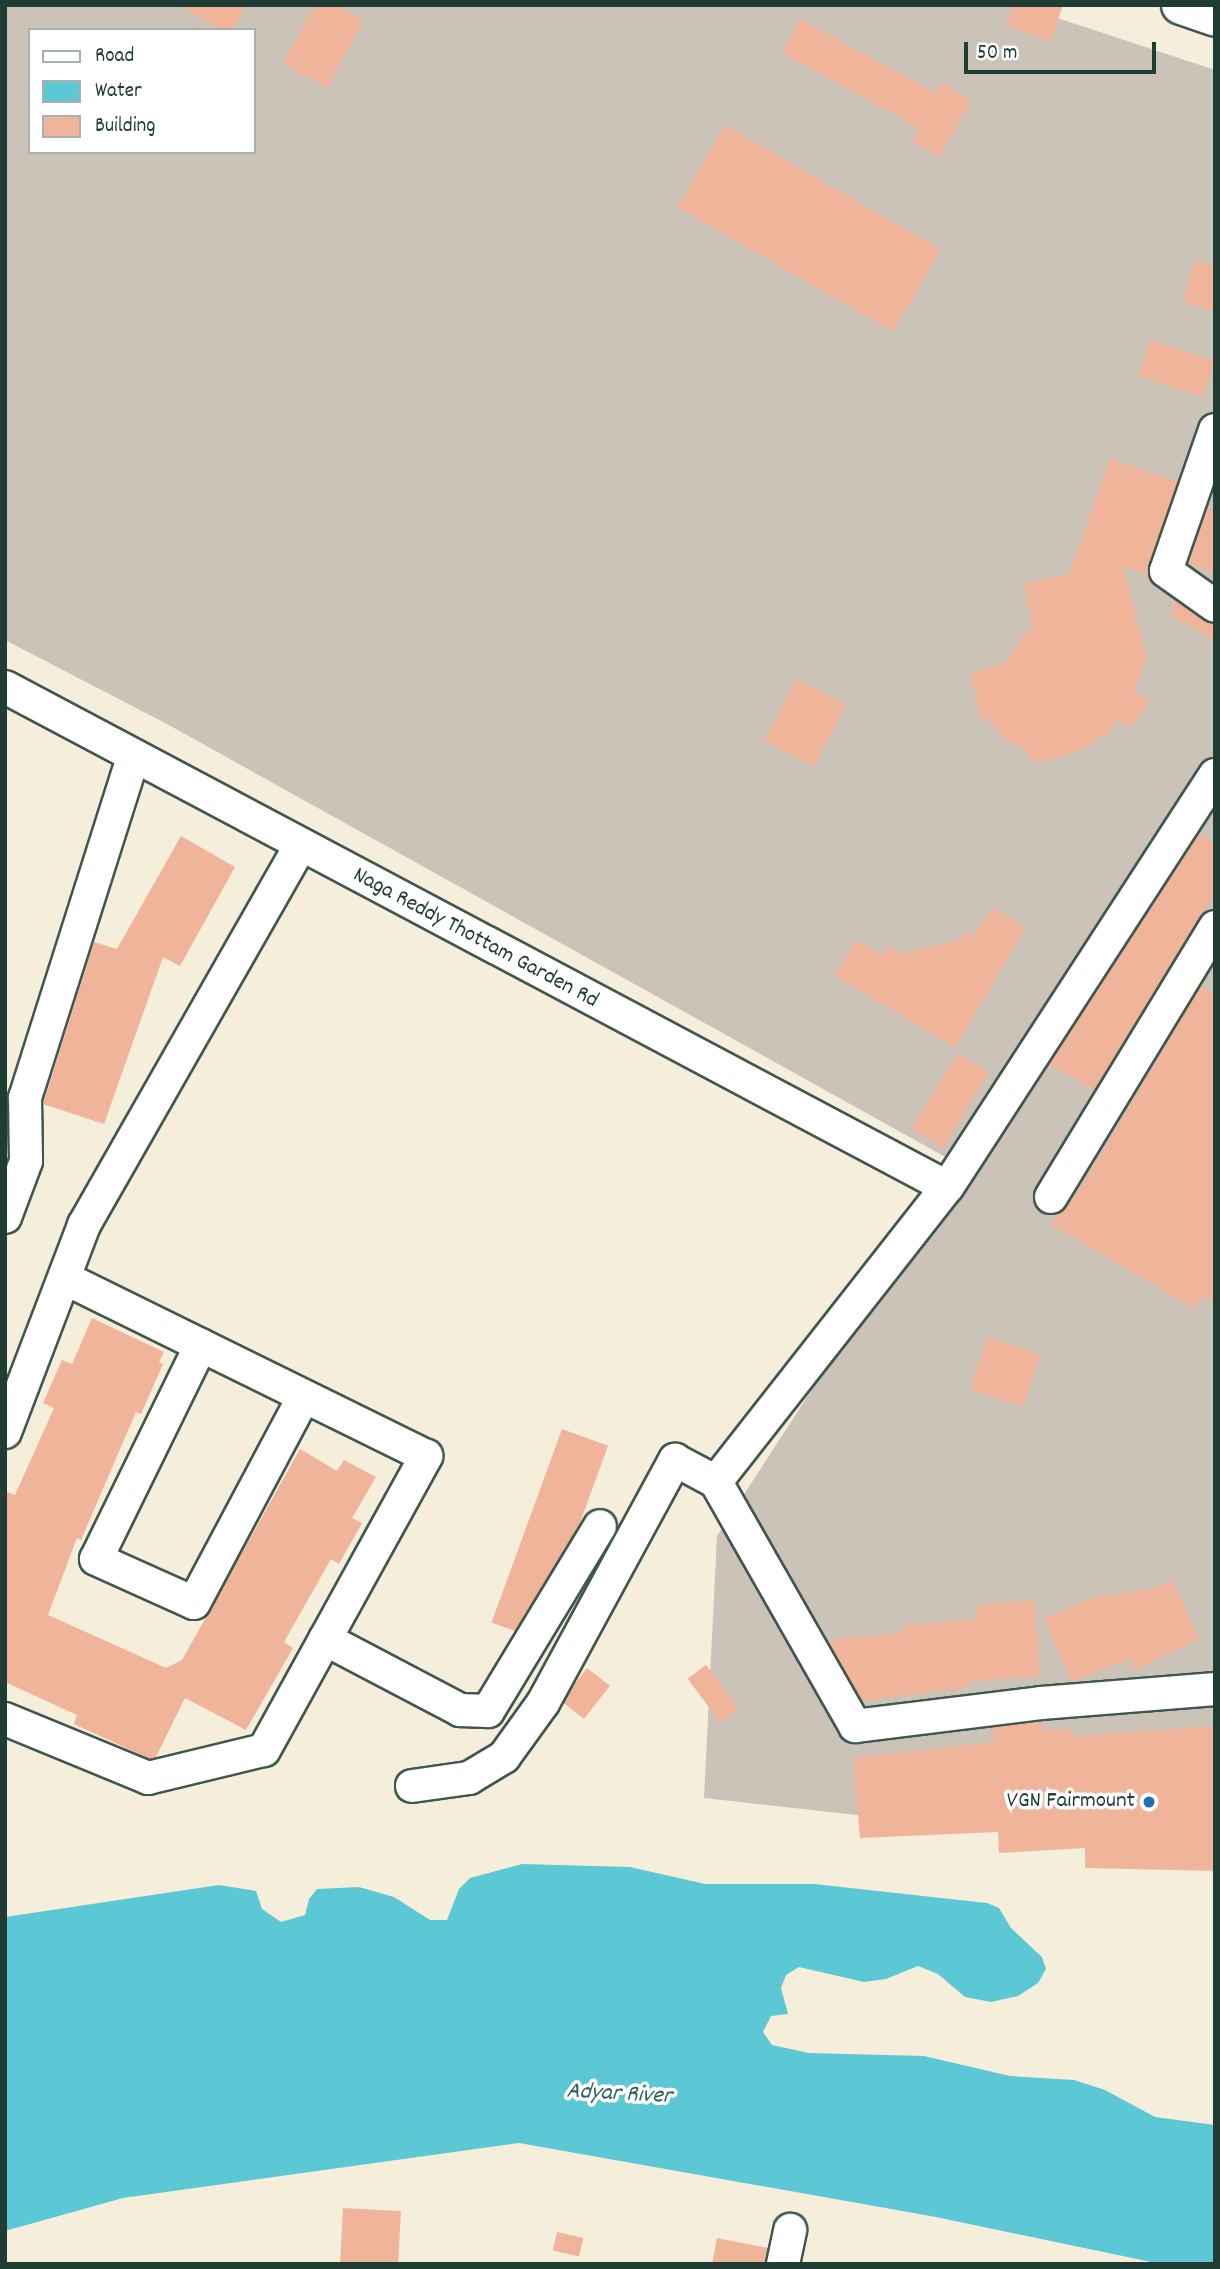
<!DOCTYPE html>
<html>
<head>
<meta charset="utf-8">
<style>
	body { margin:0 }
	#map { position:relative; width:1220px; height:2269px; overflow:hidden; background:#f5eedb; font-family:Dekko,sans-serif }
	div>[style] { position:absolute }
	.industrial>* { inset:0; background:#cbc2b8 }
	.water>* { inset:0; background:#5dc8d5 }
	.building>* { inset:0; background:#efb499; transform-origin:0 0 }
	.roads { filter:drop-shadow(2px 0 #3f584d) drop-shadow(-2px 0 #3f584d) drop-shadow(0 2px #3f584d) drop-shadow(0 -2px #3f584d) }
	.minor>* { height:32px; margin:-16px; padding:0 16px; transform-origin:16px; border-radius:16px; background:#fff }
	.primary>* { height:38px; margin:-19px; padding:0 19px; transform-origin:19px; border-radius:19px; background:#fff }
	.dots>* { width:19px; height:19px; translate:-50% -50%; box-sizing:border-box; border:4px solid #fff; border-radius:50% }
	span { translate:-50% -50%; white-space:nowrap; text-align:center; line-height:1.15; -webkit-text-stroke:7px #fff; paint-order:stroke }
	.street-label { font-size:23px; color:#1f3d34 }
	.poi-label { font-size:23px; color:#1f3d34 }
	.right { translate:-100% -50%; text-align:right }
	.water-label { font-size:24px; color:#2e605c; font-style:italic }
	.frame { position:absolute; inset:0; border:7px solid #1f3d34; pointer-events:none }
	.legend { position:absolute; left:28px; top:28px; width:228px; height:126px; box-sizing:border-box; background:#fff; border:2px solid #a5b1ae; margin:0; padding:9px 12px; list-style:none; font-size:21px; color:#1f3d34 }
	.legend li { display:flex; align-items:center; gap:14px; height:35px }
	.legend b { width:35px; border:2px solid #a5b1ae }
	.scale { position:absolute; left:964px; top:42px; width:192px; height:32px; box-sizing:border-box; border:4px solid #1f3d34; border-top:0; padding-left:9px; font-size:21px; line-height:24px; white-space:nowrap; color:#1f3d34; -webkit-text-stroke:5px #fff; paint-order:stroke }
</style>
</head>
<body>
<div id="map">
	<div class="industrial">
		<i style="clip-path:polygon(evenodd,5px 5px,1018px 5px,1215px 70px,1215px 1855px,704px 1798px,717px 1536px,958px 1164px,167px 724px,5px 640px,5px 5px,30px 30px,254px 30px,254px 152px,30px 152px,30px 30px)"></i>
	</div>
	<div class="water">
		<i style="clip-path:polygon(522px 1864px,630px 1867px,705px 1884px,814px 1884px,987px 1903px,999px 1908px,1011px 1928px,1042px 1957px,1046px 1969px,1038px 1983px,1018px 1996px,991px 2002px,965px 1997px,938px 1974px,918px 1966px,886px 1979px,864px 1982px,799px 1967px,786px 1975px,781px 1988px,788px 2014px,771px 2016px,763px 2032px,772px 2045px,809px 2053px,924px 2056px,1010px 2076px,1074px 2080px,1105px 2090px,1155px 2117px,1215px 2125px,1215px 2264px,1161px 2264px,936px 2217px,519px 2143px,123px 2198px,5px 2231px,5px 1917px,219px 1885px,256px 1891px,262px 1909px,281px 1922px,305px 1915px,309px 1899px,317px 1889px,359px 1887px,394px 1897px,430px 1920px,447px 1920px,459px 1889px,470px 1878px)"></i>
	</div>
	<div class="building">
		<i style="clip-path:polygon(177px 5px,246px 5px,233px 30px,223px 30px)"></i>
		<i style="clip-path:polygon(314px 5px,335px 5px,363px 20px,328px 88px,283px 64px)"></i>
		<i style="clip-path:polygon(1013px 5px,1063px 5px,1051px 41px,1006px 26px)"></i>
		<i style="clip-path:polygon(800px 19px,936px 93px,942px 83px,971px 100px,940px 157px,912px 141px,919px 128px,782px 53px)"></i>
		<i style="left:725px;top:125px;width:249px;height:95px;rotate:30deg"></i>
		<i style="clip-path:polygon(1195px 260px,1215px 267px,1215px 312px,1183px 301px)"></i>
		<i style="left:1150px;top:340px;width:68px;height:38px;rotate:18deg"></i>
		<i style="clip-path:polygon(1110px 458px,1178px 482px,1148px 575px,1123px 566px,1147px 658px,1133px 692px,1150px 701px,1131px 728px,1116px 720px,1107px 738px,1098px 737px,1089px 747px,1045px 762px,1029px 759px,1027px 750px,1005px 740px,988px 718px,981px 719px,970px 673px,1006px 663px,1023px 634px,1033px 630px,1024px 583px,1069px 574px)"></i>
		<i style="clip-path:polygon(1207px 508px,1215px 511px,1215px 573px,1188px 564px)"></i>
		<i style="clip-path:polygon(1176px 601px,1215px 624px,1215px 641px,1170px 615px)"></i>
		<i style="left:796px;top:679px;width:56px;height:70px;rotate:27deg"></i>
		<i style="clip-path:polygon(1199px 834px,1215px 843px,1215px 894px,1094px 1090px,1049px 1064px)"></i>
		<i style="clip-path:polygon(181px 836px,235px 867px,180px 966px,163px 957px,104px 1124px,43px 1104px,94px 942px,117px 949px)"></i>
		<i style="clip-path:polygon(992px 907px,1026px 928px,955px 1048px,834px 975px,856px 940px,883px 955px,889px 946px,901px 953px,960px 940px,965px 930px,974px 936px)"></i>
		<i style="clip-path:polygon(1201px 986px,1215px 994px,1215px 1303px,1202px 1296px,1195px 1309px,1050px 1224px,1079px 1190px)"></i>
		<i style="left:957px;top:1053px;width:37px;height:88px;rotate:31deg"></i>
		<i style="clip-path:polygon(92px 1318px,164px 1352px,159px 1362px,163px 1364px,141px 1414px,136px 1412px,81px 1540px,77px 1538px,48px 1615px,166px 1668px,182px 1660px,300px 1449px,337px 1471px,344px 1460px,376px 1477px,352px 1518px,362px 1523px,339px 1564px,331px 1559px,284px 1642px,293px 1648px,246px 1730px,185px 1698px,156px 1757px,150px 1759px,74px 1724px,77px 1715px,5px 1682px,5px 1491px,15px 1495px,54px 1408px,43px 1403px,62px 1360px,72px 1364px)"></i>
		<i style="left:987px;top:1337px;width:56px;height:55px;rotate:18deg"></i>
		<i style="left:562px;top:1429px;width:49px;height:206px;rotate:20deg"></i>
		<i style="clip-path:polygon(1173px 1580px,1199px 1639px,1135px 1670px,1130px 1659px,1071px 1682px,1044px 1618px,1094px 1597px,1150px 1589px)"></i>
		<i style="clip-path:polygon(1035px 1600px,1040px 1676px,967px 1682px,968px 1687px,862px 1701px,827px 1640px,903px 1633px,902px 1625px,977px 1619px,976px 1605px)"></i>
		<i style="left:706px;top:1665px;width:55px;height:23px;rotate:53deg"></i>
		<i style="left:587px;top:1668px;width:29px;height:42px;rotate:38deg"></i>
		<i style="clip-path:polygon(1025px 1723px,1043px 1723px,1043px 1731px,1071px 1729px,1072px 1736px,1215px 1726px,1215px 1871px,1085px 1868px,1085px 1848px,999px 1853px,998px 1832px,860px 1838px,853px 1758px,993px 1742px,993px 1727px)"></i>
		<i style="left:343px;top:2208px;width:58px;height:56px;rotate:3deg"></i>
		<i style="left:557px;top:2232px;width:27px;height:19px;rotate:13deg"></i>
		<i style="clip-path:polygon(717px 2238px,768px 2248px,765px 2264px,712px 2264px)"></i>
	</div>
	<div class="roads">
		<div class="minor">
			<i style="left:1215px;top:430px;width:149px;rotate:109.2deg"></i>
			<i style="left:1166px;top:571px;width:60px;rotate:35.5deg"></i>
			<i style="left:5px;top:687px;width:1066px;rotate:27.96deg"></i>
			<i style="left:1215px;top:775px;width:491px;rotate:123deg"></i>
			<i style="left:947px;top:1187px;width:375px;rotate:128.1deg"></i>
			<i style="left:716px;top:1482px;width:281px;rotate:60.3deg"></i>
			<i style="left:855px;top:1726px;width:187px;rotate:-7deg"></i>
			<i style="left:1041px;top:1703px;width:175px;rotate:-4.6deg"></i>
			<i style="left:1051px;top:1197px;width:316px;rotate:-58.7deg"></i>
			<i style="left:5px;top:1217px;width:60px;rotate:-69.4deg"></i>
			<i style="left:26px;top:1161px;width:63px;rotate:-90.9deg"></i>
			<i style="left:25px;top:1098px;width:357px;rotate:-72.4deg"></i>
			<i style="left:201px;top:1345px;width:238px;rotate:116.1deg"></i>
			<i style="left:96px;top:1559px;width:107px;rotate:24.2deg"></i>
			<i style="left:194px;top:1603px;width:234px;rotate:-62deg"></i>
			<i style="left:5px;top:1432px;width:222px;rotate:-69.1deg"></i>
			<i style="left:84px;top:1225px;width:436px;rotate:-60.3deg"></i>
			<i style="left:325px;top:1639px;width:153px;rotate:27.7deg"></i>
			<i style="left:460px;top:1710px;width:28px;rotate:2deg"></i>
			<i style="left:488px;top:1711px;width:216px;rotate:-58.8deg"></i>
			<i style="left:5px;top:1719px;width:155px;rotate:22.4deg"></i>
			<i style="left:148px;top:1778px;width:119px;rotate:-13.6deg"></i>
			<i style="left:264px;top:1750px;width:336px;rotate:-61.1deg"></i>
			<i style="left:426px;top:1456px;width:401px;rotate:-153.8deg"></i>
			<i style="left:412px;top:1786px;width:58px;rotate:-8deg"></i>
			<i style="left:469px;top:1778px;width:41px;rotate:-31deg"></i>
			<i style="left:504px;top:1757px;width:67px;rotate:-54.2deg"></i>
			<i style="left:543px;top:1703px;width:277px;rotate:-61.5deg"></i>
			<i style="left:675px;top:1460px;width:47px;rotate:28.2deg"></i>
			<i style="left:783px;top:2264px;width:35px;rotate:-78deg"></i>
		</div>
		<div class="primary">
			<i style="left:1181px;top:5px;width:36px;rotate:19deg"></i>
		</div>
	</div>
	<div class="dots">
		<i style="left:1149px;top:1802px;background:#1f6fb2"></i>
	</div>
	<div class="street-label">
		<span style="left:475px;top:939px;rotate:28deg">Naga Reddy Thottam Garden Rd</span>
	</div>
	<div class="poi-label">
		<span class="right" style="left:1135px;top:1802px">VGN Fairmount</span>
	</div>
	<div class="water-label">
		<span style="left:619px;top:2095px;rotate:3deg">Adyar River</span>
	</div>
	<div class="frame"></div>
	<ul class="legend">
	<li><b style="height:9px;background:#fff"></b>Road</li>
	<li><b style="height:19px;background:#5dc8d5"></b>Water</li>
	<li><b style="height:19px;background:#efb499"></b>Building</li>
	</ul>
	<div class="scale">50 m</div>
</div>
</body>
</html>
